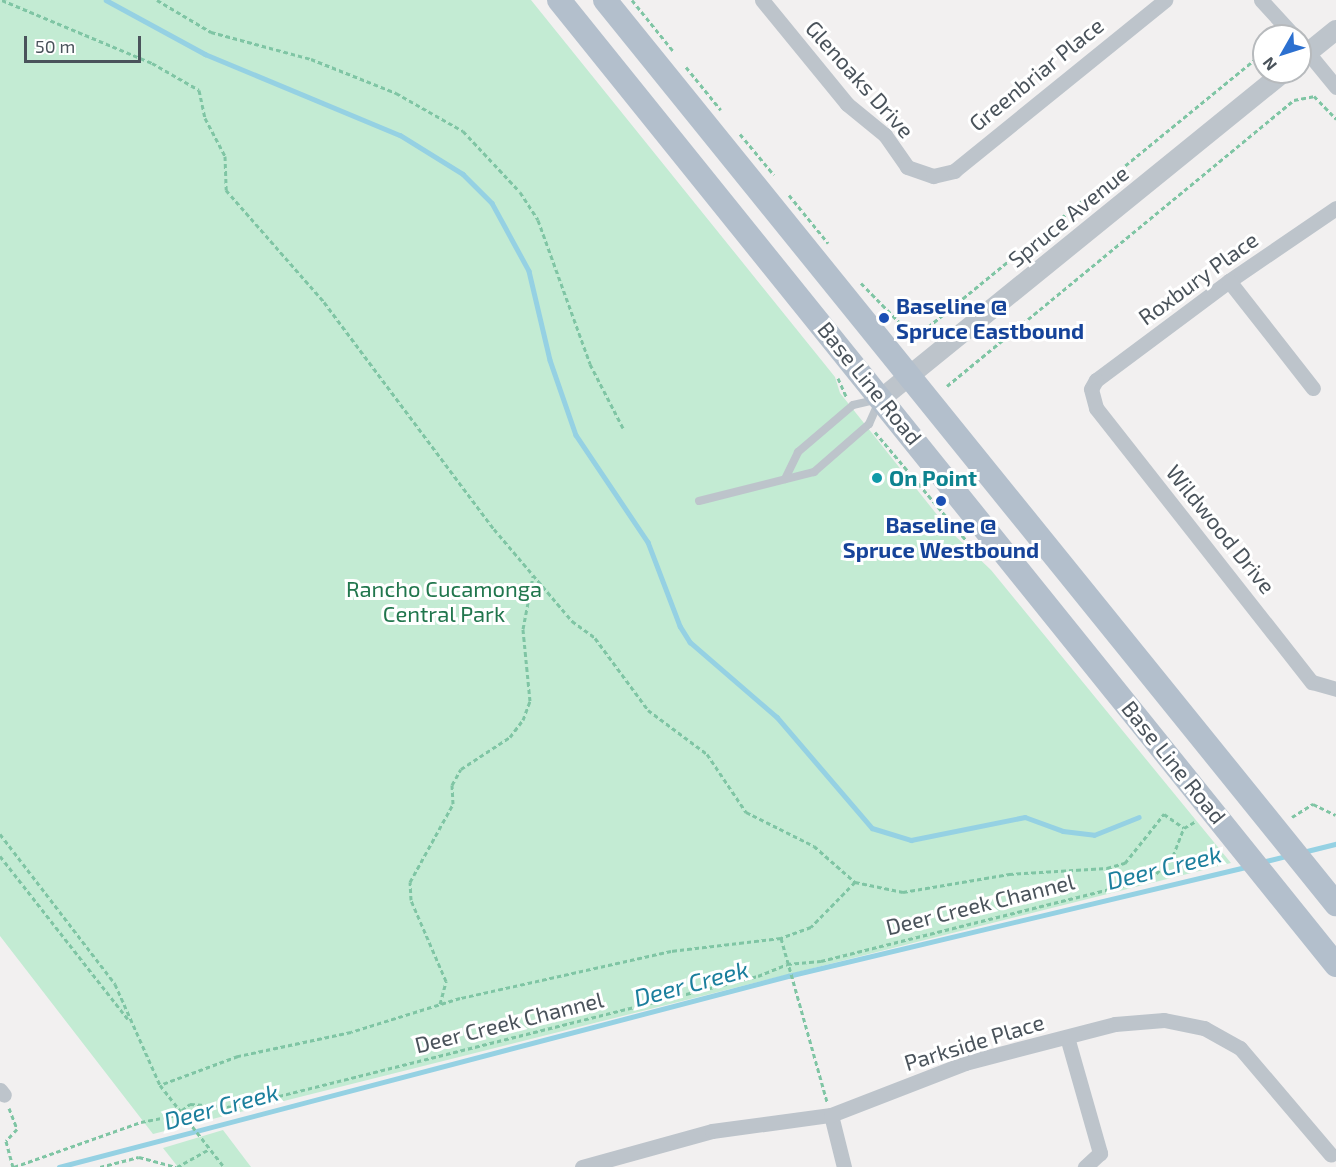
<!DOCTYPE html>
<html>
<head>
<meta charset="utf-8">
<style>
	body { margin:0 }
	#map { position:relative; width:1336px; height:1167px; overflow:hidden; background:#f2f0f0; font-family:"Exo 2",sans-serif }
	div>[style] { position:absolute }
	.green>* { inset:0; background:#c3ebd3 }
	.stream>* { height:4.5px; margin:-2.25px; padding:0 2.25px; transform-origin:2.25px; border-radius:2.25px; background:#95d1e3 }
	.path>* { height:3px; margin-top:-1.5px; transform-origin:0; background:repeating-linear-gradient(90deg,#7fc5a4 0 4.5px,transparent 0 7.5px) }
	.service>* { height:8px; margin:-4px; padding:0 4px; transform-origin:4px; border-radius:4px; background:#bdc4cb }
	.minor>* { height:15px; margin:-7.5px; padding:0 7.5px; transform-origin:7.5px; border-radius:7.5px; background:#bdc4cb }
	.tertiary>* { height:20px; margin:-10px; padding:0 10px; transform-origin:10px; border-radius:10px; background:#bdc4cb }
	.primary>* { height:24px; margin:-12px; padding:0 12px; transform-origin:12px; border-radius:12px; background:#b3bfcc }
	.dots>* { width:16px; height:16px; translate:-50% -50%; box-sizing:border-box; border:3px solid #fff; border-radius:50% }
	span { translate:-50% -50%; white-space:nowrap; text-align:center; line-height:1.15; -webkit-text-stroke:6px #fff; paint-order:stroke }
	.street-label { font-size:22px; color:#4a535b }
	.transit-label { font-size:22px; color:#164399; font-weight:700 }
	.left { translate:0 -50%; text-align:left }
	.culture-label { font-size:22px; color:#0d838f; font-weight:700 }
	.park-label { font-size:22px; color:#21764d }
	.water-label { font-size:24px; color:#1b7f9d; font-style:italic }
	.north { position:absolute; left:1252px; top:24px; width:60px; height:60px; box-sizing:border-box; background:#fff; border:2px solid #b7babd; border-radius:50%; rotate:231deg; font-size:16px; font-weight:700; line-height:24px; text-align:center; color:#4a535b }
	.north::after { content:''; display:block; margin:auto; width:21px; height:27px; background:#2c70d0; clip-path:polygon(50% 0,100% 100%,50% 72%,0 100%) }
	.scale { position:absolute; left:24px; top:36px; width:117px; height:27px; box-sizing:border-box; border:3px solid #4a535b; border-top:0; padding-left:8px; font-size:18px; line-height:21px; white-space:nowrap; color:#4a535b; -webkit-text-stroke:4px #fff; paint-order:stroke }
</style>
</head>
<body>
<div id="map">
	<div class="green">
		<i style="clip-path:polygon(0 0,531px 0,835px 377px,840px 393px,950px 531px,991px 570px,1231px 863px,153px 1134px,0 936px)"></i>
		<i style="clip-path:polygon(223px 1130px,251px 1167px,178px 1167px,163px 1148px)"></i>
	</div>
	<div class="stream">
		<i style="left:106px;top:0;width:113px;rotate:28.6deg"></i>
		<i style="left:205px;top:54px;width:211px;rotate:22.6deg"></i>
		<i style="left:400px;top:135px;width:74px;rotate:31.8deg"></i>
		<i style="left:463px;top:174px;width:41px;rotate:45deg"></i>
		<i style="left:492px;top:203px;width:77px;rotate:61.4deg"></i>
		<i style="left:529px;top:271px;width:91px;rotate:76.7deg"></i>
		<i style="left:550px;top:360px;width:79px;rotate:70.9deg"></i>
		<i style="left:576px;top:435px;width:129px;rotate:56.1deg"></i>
		<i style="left:648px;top:542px;width:90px;rotate:69.1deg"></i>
		<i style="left:680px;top:626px;width:19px;rotate:58deg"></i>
		<i style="left:690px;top:642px;width:115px;rotate:40.8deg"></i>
		<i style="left:777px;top:717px;width:146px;rotate:49.4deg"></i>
		<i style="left:872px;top:828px;width:41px;rotate:17.1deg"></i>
		<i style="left:911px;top:840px;width:116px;rotate:-11.4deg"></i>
		<i style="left:1025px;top:817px;width:40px;rotate:20.2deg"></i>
		<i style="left:1063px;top:831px;width:31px;rotate:7deg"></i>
		<i style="left:1094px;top:835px;width:48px;rotate:-21.8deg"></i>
		<i style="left:1303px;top:852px;width:34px;rotate:-14deg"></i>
		<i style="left:1262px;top:862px;width:25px;rotate:-14deg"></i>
		<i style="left:59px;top:1167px;width:754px;rotate:-14.68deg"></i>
		<i style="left:788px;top:976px;width:470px;rotate:-13.4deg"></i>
	</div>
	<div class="path">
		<i style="left:2px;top:0;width:163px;rotate:22.8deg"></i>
		<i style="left:152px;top:63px;width:54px;rotate:29.9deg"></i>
		<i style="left:199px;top:90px;width:29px;rotate:78deg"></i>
		<i style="left:205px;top:118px;width:43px;rotate:62.2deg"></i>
		<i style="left:225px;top:156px;width:34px;rotate:88deg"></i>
		<i style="left:226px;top:190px;width:149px;rotate:48.8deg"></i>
		<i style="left:324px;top:302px;width:284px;rotate:53.2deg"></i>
		<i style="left:494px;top:529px;width:121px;rotate:49.7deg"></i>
		<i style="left:572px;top:621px;width:29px;rotate:36deg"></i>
		<i style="left:595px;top:638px;width:89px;rotate:53.6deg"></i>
		<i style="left:648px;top:710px;width:74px;rotate:36.7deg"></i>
		<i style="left:707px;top:754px;width:70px;rotate:56.1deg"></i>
		<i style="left:746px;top:812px;width:76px;rotate:26.6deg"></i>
		<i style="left:814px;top:846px;width:55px;rotate:41.3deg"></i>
		<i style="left:855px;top:882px;width:63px;rotate:134.4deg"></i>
		<i style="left:811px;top:927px;width:32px;rotate:160deg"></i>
		<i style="left:781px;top:938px;width:111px;rotate:173.3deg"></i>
		<i style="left:671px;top:951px;width:216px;rotate:167.4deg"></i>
		<i style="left:460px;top:998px;width:114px;rotate:162.7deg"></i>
		<i style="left:351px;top:1032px;width:116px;rotate:168deg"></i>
		<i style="left:238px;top:1056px;width:83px;rotate:159.6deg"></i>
		<i style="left:157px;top:0;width:63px;rotate:30.7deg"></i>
		<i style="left:211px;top:32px;width:104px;rotate:15.1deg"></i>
		<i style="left:311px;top:59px;width:92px;rotate:21.8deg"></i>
		<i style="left:396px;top:93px;width:77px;rotate:29.6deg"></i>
		<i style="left:463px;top:131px;width:83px;rotate:46.9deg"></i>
		<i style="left:520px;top:192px;width:33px;rotate:57deg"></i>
		<i style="left:538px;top:220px;width:153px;rotate:70.1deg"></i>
		<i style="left:590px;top:364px;width:72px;rotate:62.7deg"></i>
		<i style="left:632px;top:0;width:67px;rotate:51.1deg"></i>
		<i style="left:686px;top:67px;width:55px;rotate:50.9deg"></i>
		<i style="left:740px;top:134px;width:53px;rotate:50.3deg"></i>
		<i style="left:789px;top:195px;width:62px;rotate:50.9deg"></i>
		<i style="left:861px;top:283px;width:62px;rotate:45.7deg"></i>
		<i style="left:904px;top:327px;width:12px;rotate:31deg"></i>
		<i style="left:914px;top:333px;width:15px;rotate:-23deg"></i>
		<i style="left:928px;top:327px;width:434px;rotate:-39.3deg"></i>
		<i style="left:838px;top:378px;width:20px;rotate:66deg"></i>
		<i style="left:947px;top:386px;width:450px;rotate:-39.5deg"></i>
		<i style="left:1294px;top:100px;width:20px;rotate:-11deg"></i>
		<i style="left:1314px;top:96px;width:32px;rotate:46deg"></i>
		<i style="left:875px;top:432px;width:148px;rotate:49.9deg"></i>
		<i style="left:1292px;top:817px;width:25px;rotate:-32deg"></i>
		<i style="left:1313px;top:804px;width:25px;rotate:26deg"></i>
		<i style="left:0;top:834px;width:189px;rotate:52.5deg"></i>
		<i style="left:115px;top:984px;width:111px;rotate:66deg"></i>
		<i style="left:160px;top:1085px;width:104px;rotate:52deg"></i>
		<i style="left:0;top:856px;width:207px;rotate:51.9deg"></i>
		<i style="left:855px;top:882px;width:49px;rotate:11.8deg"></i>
		<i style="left:903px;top:892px;width:108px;rotate:-9.6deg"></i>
		<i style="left:1009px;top:874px;width:98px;rotate:-3.5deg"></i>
		<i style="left:1107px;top:868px;width:19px;rotate:-16deg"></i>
		<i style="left:1125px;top:863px;width:63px;rotate:-51.5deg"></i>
		<i style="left:1164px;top:814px;width:24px;rotate:35deg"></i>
		<i style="left:781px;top:938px;width:170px;rotate:74.3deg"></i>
		<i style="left:440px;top:1004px;width:24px;rotate:-75deg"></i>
		<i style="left:446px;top:981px;width:88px;rotate:-113.4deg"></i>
		<i style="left:411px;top:900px;width:18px;rotate:-93deg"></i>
		<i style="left:410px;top:882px;width:89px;rotate:-61.1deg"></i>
		<i style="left:453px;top:804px;width:19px;rotate:-93deg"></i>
		<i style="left:452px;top:785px;width:18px;rotate:-61deg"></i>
		<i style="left:461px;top:769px;width:59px;rotate:-33.1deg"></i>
		<i style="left:510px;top:737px;width:21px;rotate:-53deg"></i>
		<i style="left:523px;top:720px;width:20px;rotate:-70deg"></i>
		<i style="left:530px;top:701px;width:72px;rotate:-95.6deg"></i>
		<i style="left:523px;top:629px;width:54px;rotate:-79.3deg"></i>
		<i style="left:9px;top:1108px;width:22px;rotate:69deg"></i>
		<i style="left:17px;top:1129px;width:16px;rotate:133deg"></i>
		<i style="left:6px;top:1141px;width:27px;rotate:75deg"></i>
		<i style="left:14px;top:1167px;width:135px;rotate:-19.5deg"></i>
		<i style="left:141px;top:1122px;width:36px;rotate:-11deg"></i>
		<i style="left:176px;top:1115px;width:18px;rotate:-38deg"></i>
		<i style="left:190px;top:1104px;width:45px;rotate:3.8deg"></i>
		<i style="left:235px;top:1107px;width:539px;rotate:-14.06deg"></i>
		<i style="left:758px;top:976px;width:31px;rotate:-22deg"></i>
		<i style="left:787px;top:964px;width:34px;rotate:-5deg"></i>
		<i style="left:821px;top:961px;width:340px;rotate:-14deg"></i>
		<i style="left:1151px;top:879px;width:32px;rotate:-46deg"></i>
		<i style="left:1173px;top:856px;width:30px;rotate:-69deg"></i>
		<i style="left:1184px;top:828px;width:14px;rotate:-30deg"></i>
		<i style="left:100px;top:1167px;width:40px;rotate:-14.4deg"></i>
		<i style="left:139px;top:1157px;width:38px;rotate:15deg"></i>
		<i style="left:177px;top:1167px;width:37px;rotate:-29deg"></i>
	</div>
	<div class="service">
		<i style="left:785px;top:479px;width:30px;rotate:-64deg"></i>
		<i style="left:798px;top:452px;width:72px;rotate:-40.5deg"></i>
		<i style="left:853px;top:405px;width:22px;rotate:-13deg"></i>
		<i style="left:699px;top:501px;width:119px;rotate:-14.2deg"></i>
		<i style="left:814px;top:472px;width:73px;rotate:-41.1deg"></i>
		<i style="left:869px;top:424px;width:22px;rotate:-66deg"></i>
	</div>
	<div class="minor">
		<i style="left:762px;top:0;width:134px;rotate:50.7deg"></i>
		<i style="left:847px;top:104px;width:49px;rotate:39.2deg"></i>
		<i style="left:885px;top:135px;width:39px;rotate:55deg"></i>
		<i style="left:907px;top:167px;width:28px;rotate:19deg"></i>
		<i style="left:933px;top:176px;width:22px;rotate:-13deg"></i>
		<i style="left:954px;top:171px;width:272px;rotate:-39deg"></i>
		<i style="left:1261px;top:0;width:49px;rotate:47.5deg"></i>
		<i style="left:1300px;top:43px;width:57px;rotate:50.7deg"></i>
		<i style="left:1336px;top:208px;width:130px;rotate:145.7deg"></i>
		<i style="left:1229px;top:281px;width:166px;rotate:143.3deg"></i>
		<i style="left:1096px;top:380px;width:10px;rotate:119deg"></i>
		<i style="left:1091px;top:389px;width:20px;rotate:75deg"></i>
		<i style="left:1096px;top:408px;width:349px;rotate:51.8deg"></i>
		<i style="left:1312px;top:682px;width:25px;rotate:16deg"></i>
		<i style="left:1229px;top:281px;width:136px;rotate:51.9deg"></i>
		<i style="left:1067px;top:1037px;width:121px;rotate:74.1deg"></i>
		<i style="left:1100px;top:1153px;width:21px;rotate:137deg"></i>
		<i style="left:0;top:1090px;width:6px;rotate:51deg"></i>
		<i style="left:831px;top:1115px;width:54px;rotate:76deg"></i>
		<i style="left:582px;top:1167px;width:135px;rotate:-15.5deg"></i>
		<i style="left:712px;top:1131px;width:120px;rotate:-7.7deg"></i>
		<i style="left:831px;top:1115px;width:144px;rotate:-21.2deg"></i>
		<i style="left:965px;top:1063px;width:155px;rotate:-14.6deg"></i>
		<i style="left:1115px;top:1024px;width:49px;rotate:-4.7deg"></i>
		<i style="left:1164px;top:1020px;width:41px;rotate:11.3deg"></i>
		<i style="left:1204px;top:1028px;width:41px;rotate:29.1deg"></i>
		<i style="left:1240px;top:1048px;width:140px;rotate:49.6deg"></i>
	</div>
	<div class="tertiary">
		<i style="left:1300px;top:59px;width:46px;rotate:-38.9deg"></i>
		<i style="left:882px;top:398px;width:518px;rotate:-39.04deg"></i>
	</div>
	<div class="primary">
		<i style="left:559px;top:0;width:1239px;rotate:51.16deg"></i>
		<i style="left:605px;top:0;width:1163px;rotate:51.04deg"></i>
	</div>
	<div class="dots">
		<i style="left:884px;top:318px;background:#1a4fb4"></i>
		<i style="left:877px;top:478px;background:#0f9aa8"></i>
		<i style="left:941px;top:501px;background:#1a4fb4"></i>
	</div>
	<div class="street-label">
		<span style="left:1036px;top:74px;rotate:-39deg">Greenbriar Place</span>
		<span style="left:860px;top:79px;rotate:48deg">Glenoaks Drive</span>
		<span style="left:1068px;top:216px;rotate:-39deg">Spruce Avenue</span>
		<span style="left:1198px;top:278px;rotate:-36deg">Roxbury Place</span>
		<span style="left:870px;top:383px;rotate:51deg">Base Line Road</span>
		<span style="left:1221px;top:529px;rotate:51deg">Wildwood Drive</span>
		<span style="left:1174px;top:762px;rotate:51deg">Base Line Road</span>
		<span style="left:980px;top:904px;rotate:-14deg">Deer Creek Channel</span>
		<span style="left:509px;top:1022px;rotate:-14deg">Deer Creek Channel</span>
		<span style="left:974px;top:1042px;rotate:-17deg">Parkside Place</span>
	</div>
	<div class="transit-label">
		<span class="left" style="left:896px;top:318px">Baseline @<br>Spruce Eastbound</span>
		<span style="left:941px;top:537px">Baseline @<br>Spruce Westbound</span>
	</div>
	<div class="culture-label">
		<span class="left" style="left:889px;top:478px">On Point</span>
	</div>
	<div class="park-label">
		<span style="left:444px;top:601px">Rancho Cucamonga<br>Central Park</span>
	</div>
	<div class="water-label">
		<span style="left:1164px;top:867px;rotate:-14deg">Deer Creek</span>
		<span style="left:691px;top:983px;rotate:-15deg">Deer Creek</span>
		<span style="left:221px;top:1106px;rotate:-15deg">Deer Creek</span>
	</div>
	<div class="north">N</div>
	<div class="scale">50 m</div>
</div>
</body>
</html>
